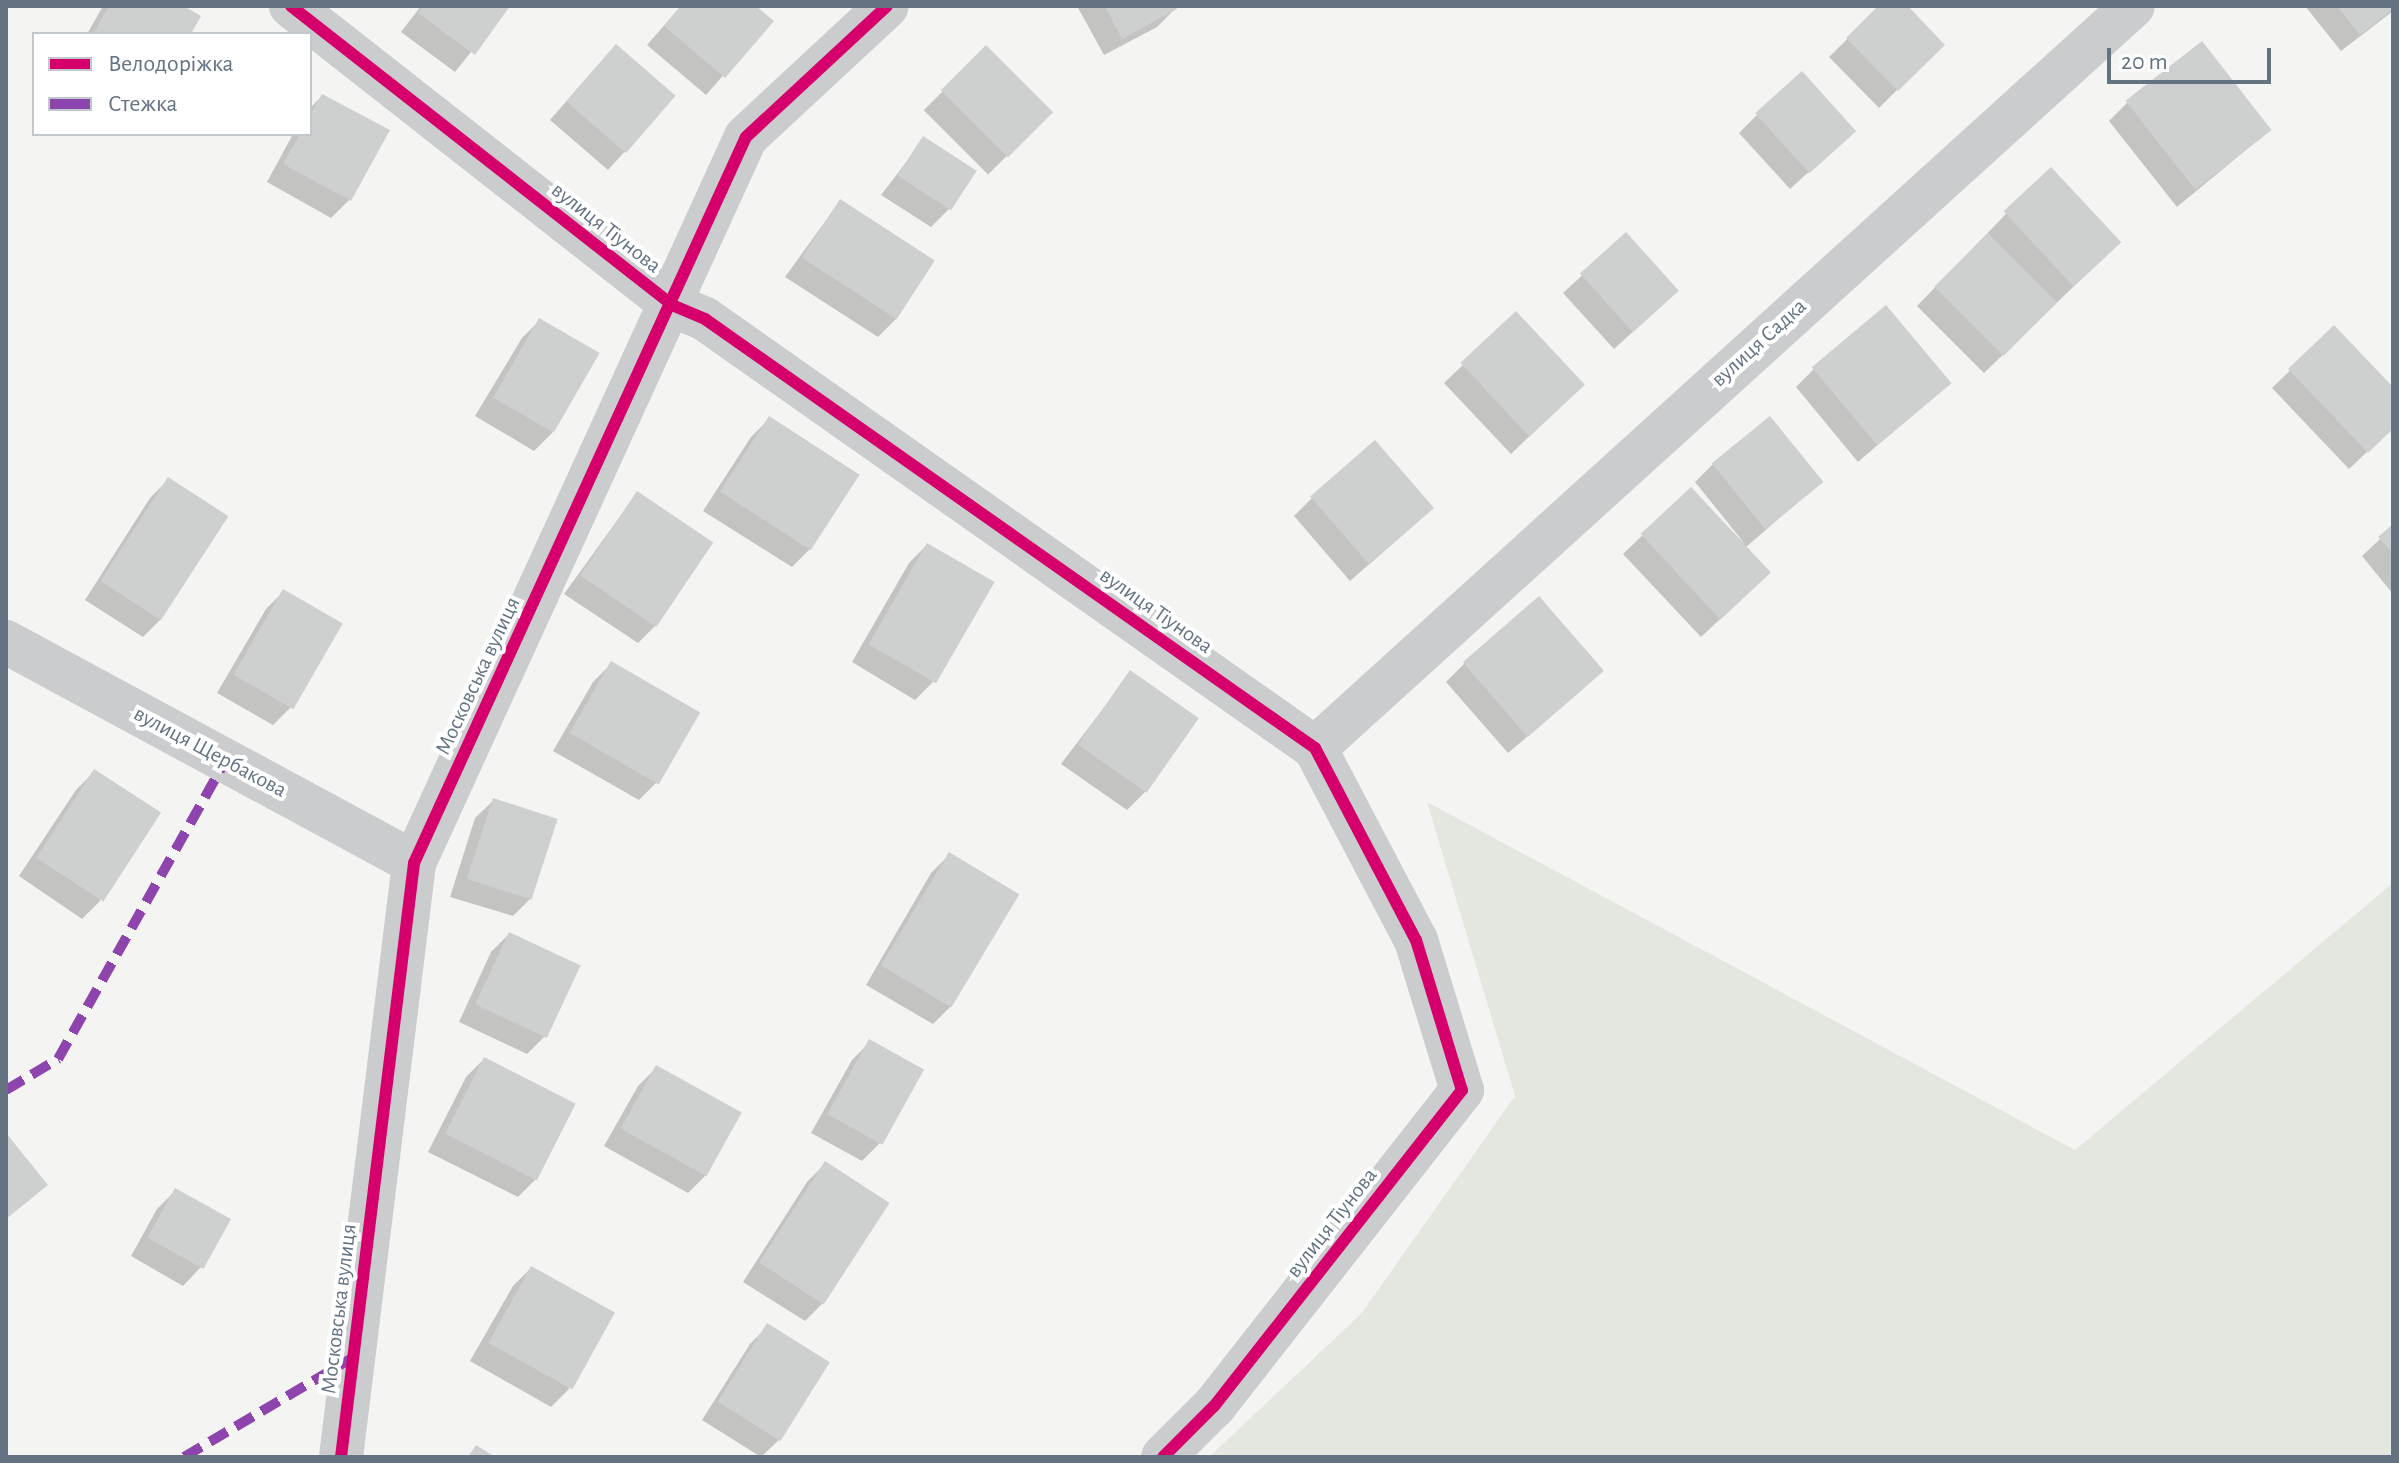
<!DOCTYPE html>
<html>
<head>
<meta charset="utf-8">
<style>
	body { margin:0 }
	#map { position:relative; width:2399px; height:1463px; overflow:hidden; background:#f4f4f2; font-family:"Alegreya Sans",sans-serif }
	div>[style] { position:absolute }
	.green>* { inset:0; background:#e3e7e0 }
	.shadow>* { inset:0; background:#0003; transform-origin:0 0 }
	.building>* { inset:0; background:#cecfcf; transform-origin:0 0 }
	.street>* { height:44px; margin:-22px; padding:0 22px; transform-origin:22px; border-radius:22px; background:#cbcccd }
	.quiet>* { height:10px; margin-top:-5px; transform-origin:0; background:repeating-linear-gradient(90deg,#8e44ad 0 20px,transparent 0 30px) }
	.cycleway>* { height:12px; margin:-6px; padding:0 6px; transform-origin:6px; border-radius:6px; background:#d6006c }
	span { translate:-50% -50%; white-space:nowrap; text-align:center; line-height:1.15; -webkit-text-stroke:8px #fff; paint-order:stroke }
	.street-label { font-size:22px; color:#647282 }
	.frame { position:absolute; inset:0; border:8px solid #647282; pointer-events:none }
	.legend { position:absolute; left:32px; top:32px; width:280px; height:104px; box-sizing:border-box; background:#fff; border:2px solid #c1c7cd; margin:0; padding:10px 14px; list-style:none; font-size:24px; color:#647282 }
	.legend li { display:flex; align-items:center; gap:16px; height:40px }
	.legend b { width:40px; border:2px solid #c1c7cd }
	.scale { position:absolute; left:2107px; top:48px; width:164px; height:36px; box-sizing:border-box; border:4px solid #647282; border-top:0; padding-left:10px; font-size:24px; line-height:28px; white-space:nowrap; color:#647282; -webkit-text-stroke:6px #fff; paint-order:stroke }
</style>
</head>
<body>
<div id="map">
	<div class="green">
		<i style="clip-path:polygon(1427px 802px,2075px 1150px,2393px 883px,2393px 1457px,1209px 1457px,1361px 1314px,1515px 1096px)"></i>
	</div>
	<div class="shadow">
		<i style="clip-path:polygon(103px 6px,180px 6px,189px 34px,87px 34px)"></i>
		<i style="clip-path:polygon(421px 6px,507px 6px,507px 7px,455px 72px,401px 32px)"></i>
		<i style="clip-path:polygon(681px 6px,753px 6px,771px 21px,706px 95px,647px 45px)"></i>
		<i style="clip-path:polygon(1077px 6px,1173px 6px,1175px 9px,1157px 27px,1104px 55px)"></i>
		<i style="clip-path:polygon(1881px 6px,1905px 6px,1942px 45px,1879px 108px,1829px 57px)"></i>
		<i style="clip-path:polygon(2305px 6px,2393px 6px,2393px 11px,2341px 51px)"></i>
		<i style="left:986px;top:48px;width:91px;height:88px;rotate:45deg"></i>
		<i style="clip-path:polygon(598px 65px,674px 97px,608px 170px,550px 120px)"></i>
		<i style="clip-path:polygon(322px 96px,349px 200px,331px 218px,267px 182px,293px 134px,310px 134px,310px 108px)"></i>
		<i style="clip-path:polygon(2127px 103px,2270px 130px,2177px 207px,2109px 121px)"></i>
		<i style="clip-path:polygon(1757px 115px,1835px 148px,1790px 189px,1739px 133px)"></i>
		<i style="clip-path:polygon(924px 139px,949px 209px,931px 227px,881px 195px)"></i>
		<i style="clip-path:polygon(840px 201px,896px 319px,878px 337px,785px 277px)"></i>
		<i style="clip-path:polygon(2006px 214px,2102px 259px,1984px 373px,1917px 306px)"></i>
		<i style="clip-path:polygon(1626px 235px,1659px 308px,1614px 349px,1563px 293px)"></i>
		<i style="clip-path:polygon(1516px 314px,1564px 403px,1511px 454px,1444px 383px)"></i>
		<i style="clip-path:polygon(540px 320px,552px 433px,534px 451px,475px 416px,522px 338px)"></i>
		<i style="clip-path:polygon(2334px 328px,2393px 390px,2393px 427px,2349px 469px,2272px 388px)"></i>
		<i style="clip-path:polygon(1814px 369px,1949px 383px,1858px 462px,1796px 387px)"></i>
		<i style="clip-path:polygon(769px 419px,810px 549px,792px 567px,703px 511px,751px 437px)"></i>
		<i style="clip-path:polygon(1713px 464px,1821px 482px,1745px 548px,1750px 591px,1701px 637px,1623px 554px,1690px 490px,1745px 544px,1695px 482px)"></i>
		<i style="clip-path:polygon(168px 480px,161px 619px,143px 637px,85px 600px,150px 498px)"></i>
		<i style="clip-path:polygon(637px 493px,656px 625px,638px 643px,564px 594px)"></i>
		<i style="clip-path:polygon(1312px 498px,1413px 526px,1350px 581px,1294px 516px)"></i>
		<i style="clip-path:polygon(2393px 527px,2393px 594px,2362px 556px)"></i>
		<i style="clip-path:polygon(927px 545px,933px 682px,915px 700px,852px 662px,909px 563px)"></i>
		<i style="clip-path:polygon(284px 591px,340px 624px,291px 707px,273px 725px,217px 693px,266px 609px)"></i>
		<i style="clip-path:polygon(611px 664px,657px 782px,639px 800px,553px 751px,593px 682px)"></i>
		<i style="clip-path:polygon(1464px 664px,1583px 689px,1508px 753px,1446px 682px)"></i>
		<i style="clip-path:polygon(1131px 672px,1145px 792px,1127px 810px,1061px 764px)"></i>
		<i style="clip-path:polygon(94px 772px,100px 901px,82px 919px,19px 876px,76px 790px)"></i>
		<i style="clip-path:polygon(494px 800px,531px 898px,513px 916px,450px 897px,475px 818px)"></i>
		<i style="clip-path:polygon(949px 855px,951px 1006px,933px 1024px,866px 985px,931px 873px)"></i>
		<i style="clip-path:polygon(509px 934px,545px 1036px,527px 1054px,459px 1022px,491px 952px)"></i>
		<i style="clip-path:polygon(870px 1042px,921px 1070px,880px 1143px,862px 1161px,811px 1133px,852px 1060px)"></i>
		<i style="clip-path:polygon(484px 1059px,536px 1179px,518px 1197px,428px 1152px,466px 1077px)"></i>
		<i style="clip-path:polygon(656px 1068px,740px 1114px,706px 1175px,688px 1193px,604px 1146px,638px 1086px)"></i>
		<i style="clip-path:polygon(825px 1164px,823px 1303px,805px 1321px,743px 1282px,807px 1182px)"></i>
		<i style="clip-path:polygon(175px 1191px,201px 1267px,183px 1286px,131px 1256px,157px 1209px)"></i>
		<i style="clip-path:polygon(531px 1268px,569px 1389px,551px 1407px,470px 1361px,513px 1286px)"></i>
		<i style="clip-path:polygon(768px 1326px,780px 1439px,761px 1457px,702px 1420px,750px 1344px)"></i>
	</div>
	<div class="building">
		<i style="clip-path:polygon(109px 6px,184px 6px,201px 16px,191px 34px,93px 34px)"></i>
		<i style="clip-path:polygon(423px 6px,510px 6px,475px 55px,418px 13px)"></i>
		<i style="clip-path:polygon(681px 6px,756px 6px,774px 21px,725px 78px,664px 26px)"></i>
		<i style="clip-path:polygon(1105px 6px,1176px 6px,1177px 9px,1122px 39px)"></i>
		<i style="clip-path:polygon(1878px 6px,1908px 6px,1945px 45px,1898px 91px,1846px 38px)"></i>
		<i style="clip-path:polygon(2337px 6px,2393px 6px,2393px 9px,2360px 35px)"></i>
		<i style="left:2202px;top:41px;width:113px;height:97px;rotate:52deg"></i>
		<i style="left:616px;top:44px;width:79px;height:76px;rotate:41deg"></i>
		<i style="left:986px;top:45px;width:95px;height:64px;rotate:45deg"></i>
		<i style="left:1802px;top:71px;width:81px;height:63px;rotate:48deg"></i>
		<i style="clip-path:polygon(322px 94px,390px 130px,351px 201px,283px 164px,300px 134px,310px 134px,310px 115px)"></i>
		<i style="left:923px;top:136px;width:64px;height:47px;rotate:33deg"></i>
		<i style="left:2051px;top:167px;width:103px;height:65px;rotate:47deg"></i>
		<i style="left:840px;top:199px;width:113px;height:70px;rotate:33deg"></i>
		<i style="left:1626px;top:232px;width:79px;height:62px;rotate:48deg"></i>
		<i style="left:1988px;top:233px;width:98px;height:76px;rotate:45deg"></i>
		<i style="left:1886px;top:305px;width:102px;height:97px;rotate:50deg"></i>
		<i style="left:1516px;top:311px;width:101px;height:76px;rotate:47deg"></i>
		<i style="left:539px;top:318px;width:70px;height:92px;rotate:30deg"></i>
		<i style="clip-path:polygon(2334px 325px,2393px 387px,2393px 429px,2368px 453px,2288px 369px)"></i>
		<i style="left:769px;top:416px;width:108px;height:90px;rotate:33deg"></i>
		<i style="left:1770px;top:416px;width:85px;height:75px;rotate:51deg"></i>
		<i style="left:1375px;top:440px;width:90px;height:86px;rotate:49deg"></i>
		<i style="left:168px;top:477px;width:72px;height:124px;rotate:33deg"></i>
		<i style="left:1691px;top:487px;width:117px;height:69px;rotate:47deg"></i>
		<i style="left:637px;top:491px;width:92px;height:102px;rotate:34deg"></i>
		<i style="clip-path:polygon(2393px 524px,2393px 554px,2378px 537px)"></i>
		<i style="left:927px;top:543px;width:78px;height:117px;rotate:30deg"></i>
		<i style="left:283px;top:589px;width:69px;height:99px;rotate:30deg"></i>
		<i style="left:1539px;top:596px;width:99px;height:101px;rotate:49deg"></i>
		<i style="left:611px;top:661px;width:103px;height:83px;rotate:30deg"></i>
		<i style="left:1130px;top:670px;width:84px;height:91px;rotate:35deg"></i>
		<i style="left:94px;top:769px;width:80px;height:106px;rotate:33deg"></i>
		<i style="left:493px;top:798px;width:68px;height:85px;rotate:18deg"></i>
		<i style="left:949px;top:852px;width:82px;height:132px;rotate:31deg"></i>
		<i style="left:509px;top:932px;width:79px;height:80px;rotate:25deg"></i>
		<i style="left:869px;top:1039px;width:63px;height:86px;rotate:29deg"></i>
		<i style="left:484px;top:1057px;width:103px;height:86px;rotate:27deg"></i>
		<i style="left:656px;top:1065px;width:98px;height:73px;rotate:29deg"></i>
		<i style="clip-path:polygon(6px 1133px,48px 1185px,6px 1219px)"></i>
		<i style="left:825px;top:1161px;width:77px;height:121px;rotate:33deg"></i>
		<i style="left:175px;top:1188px;width:64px;height:57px;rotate:29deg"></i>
		<i style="left:531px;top:1266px;width:96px;height:88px;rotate:29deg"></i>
		<i style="left:767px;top:1323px;width:74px;height:93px;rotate:32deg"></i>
		<i style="clip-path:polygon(476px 1445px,495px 1457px,468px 1457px)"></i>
	</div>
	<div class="street">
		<i style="left:291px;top:6px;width:484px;rotate:38.1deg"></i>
		<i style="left:672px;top:305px;width:36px;rotate:23deg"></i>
		<i style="left:705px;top:319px;width:746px;rotate:35.12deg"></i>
		<i style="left:1315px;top:748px;width:217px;rotate:62.3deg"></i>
		<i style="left:1416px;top:940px;width:157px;rotate:73deg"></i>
		<i style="left:1462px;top:1090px;width:402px;rotate:128.1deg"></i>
		<i style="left:1214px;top:1406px;width:72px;rotate:135deg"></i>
		<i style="left:6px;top:642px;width:464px;rotate:28.4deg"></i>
		<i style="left:1315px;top:748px;width:1104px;rotate:-42.21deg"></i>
		<i style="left:341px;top:1457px;width:598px;rotate:-82.99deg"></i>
		<i style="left:414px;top:863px;width:798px;rotate:-65.43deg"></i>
		<i style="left:746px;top:137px;width:192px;rotate:-42.9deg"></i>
	</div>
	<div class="quiet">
		<i style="left:6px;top:1090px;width:61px;rotate:-30.8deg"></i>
		<i style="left:58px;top:1059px;width:342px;rotate:-60.7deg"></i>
		<i style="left:184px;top:1457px;width:197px;rotate:-30.5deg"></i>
	</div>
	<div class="cycleway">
		<i style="left:291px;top:6px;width:484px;rotate:38.1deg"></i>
		<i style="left:672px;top:305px;width:36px;rotate:23deg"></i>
		<i style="left:705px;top:319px;width:746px;rotate:35.12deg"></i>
		<i style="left:1315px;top:748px;width:217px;rotate:62.3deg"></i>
		<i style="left:1416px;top:940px;width:157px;rotate:73deg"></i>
		<i style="left:1462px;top:1090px;width:402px;rotate:128.1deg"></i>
		<i style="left:1214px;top:1406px;width:72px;rotate:135deg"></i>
		<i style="left:341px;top:1457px;width:598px;rotate:-82.99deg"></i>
		<i style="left:414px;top:863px;width:798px;rotate:-65.43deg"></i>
		<i style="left:746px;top:137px;width:192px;rotate:-42.9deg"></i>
	</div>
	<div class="street-label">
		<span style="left:606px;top:228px;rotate:38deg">вулиця Тіунова</span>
		<span style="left:1759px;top:343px;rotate:-42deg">вулиця Садка</span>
		<span style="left:1156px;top:611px;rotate:35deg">вулиця Тіунова</span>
		<span style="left:478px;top:676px;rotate:-65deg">Московська вулиця</span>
		<span style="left:210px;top:752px;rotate:28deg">вулиця Щербакова</span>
		<span style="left:1332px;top:1223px;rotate:-52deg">вулиця Тіунова</span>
		<span style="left:339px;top:1309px;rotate:-83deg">Московська вулиця</span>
	</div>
	<div class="frame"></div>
	<ul class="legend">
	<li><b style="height:10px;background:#d6006c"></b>Велодоріжка</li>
	<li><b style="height:10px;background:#8e44ad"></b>Стежка</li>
	</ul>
	<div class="scale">20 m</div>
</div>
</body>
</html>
